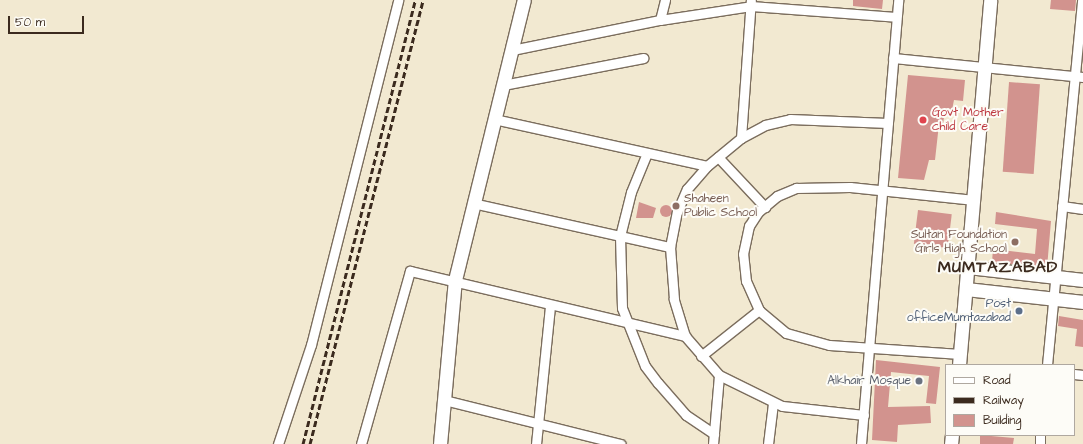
<!DOCTYPE html>
<html>
<head>
<meta charset="utf-8">
<style>
	body { margin:0 }
	#map { position:relative; width:1083px; height:444px; overflow:hidden; background:#f2e9d1; font-family:"Architects Daughter",sans-serif }
	div>[style] { position:absolute }
	.building>* { inset:0; background:#d2938e; transform-origin:0 0 }
	.round { border-radius:50% }
	.roads { filter:drop-shadow(1px 0 #7b6d5d) drop-shadow(-1px 0 #7b6d5d) drop-shadow(0 1px #7b6d5d) drop-shadow(0 -1px #7b6d5d) }
	.street>* { height:9px; margin:-4.5px; padding:0 4.5px; transform-origin:4.5px; border-radius:4.5px; background:#fff }
	.secondary>* { height:13px; margin:-6.5px; padding:0 6.5px; transform-origin:6.5px; border-radius:6.5px; background:#fff }
	.rail>* { height:3px; margin-top:-1.5px; transform-origin:0; background:repeating-linear-gradient(90deg,#3b2a1e 0 6px,transparent 0 9px) }
	.dots>* { width:11px; height:11px; translate:-50% -50%; box-sizing:border-box; border:2px solid #fdfcf7; border-radius:50% }
	span { translate:-50% -50%; white-space:nowrap; text-align:center; line-height:1.15; -webkit-text-stroke:4px #fdfcf7; paint-order:stroke }
	.health-label { font-size:12px; color:#be3a42 }
	.left { translate:0 -50%; text-align:left }
	.education-label { font-size:12px; color:#785e54 }
	.right { translate:-100% -50%; text-align:right }
	.service-label { font-size:12px; color:#4e5e75 }
	.worship-label { font-size:12px; color:#5b616d }
	.district-label { font-size:16px; color:#3b2a1e; font-weight:700; letter-spacing:1px }
	.legend { position:absolute; left:945px; top:364px; width:130px; height:72px; box-sizing:border-box; background:#fdfcf7; border:1px solid #afa8a0; margin:0; padding:5px 7px; list-style:none; font-size:12px; color:#3b2a1e }
	.legend li { display:flex; align-items:center; gap:8px; height:20px }
	.legend b { width:20px; border:1px solid #afa8a0 }
	.scale { position:absolute; left:8px; top:16px; width:76px; height:18px; box-sizing:border-box; border:2px solid #3b2a1e; border-top:0; padding-left:5px; font-size:12px; line-height:14px; white-space:nowrap; color:#3b2a1e; -webkit-text-stroke:3px #fdfcf7; paint-order:stroke }
</style>
</head>
<body>
<div id="map">
	<div class="building">
		<i style="clip-path:polygon(853px 0,883px 0,882px 9px,853px 6px)"></i>
		<i style="clip-path:polygon(1051px 0,1076px 0,1075px 11px,1050px 9px)"></i>
		<i style="clip-path:polygon(908px 75px,965px 80px,963px 101px,954px 100px,951px 115px,944px 117px,943px 124px,939px 124px,935px 160px,929px 160px,924px 180px,898px 178px)"></i>
		<i style="left:1009px;top:82px;width:31px;height:90px;rotate:4deg"></i>
		<i style="clip-path:polygon(639px 202px,656px 208px,653px 218px,636px 218px)"></i>
		<i class="round" style="left:660px;top:205px;width:12px;height:12px"></i>
		<i style="left:918px;top:210px;width:34px;height:34px;rotate:7deg"></i>
		<i style="clip-path:polygon(996px 212px,1051px 221px,1047px 268px,992px 262px,993px 249px,1035px 254px,1037px 229px,995px 224px)"></i>
		<i style="clip-path:polygon(1059px 316px,1083px 320px,1083px 347px,1075px 346px,1077px 329px,1058px 326px)"></i>
		<i style="clip-path:polygon(876px 360px,940px 367px,936px 404px,926px 403px,929px 376px,891px 372px,888px 407px,930px 406px,931px 423px,898px 425px,897px 442px,872px 440px)"></i>
		<i style="clip-path:polygon(980px 435px,1014px 438px,1013px 444px,980px 444px)"></i>
	</div>
	<div class="roads">
		<div class="street">
			<i style="left:660px;top:20px;width:21px;rotate:-76deg"></i>
			<i style="left:512px;top:50px;width:151px;rotate:-11.5deg"></i>
			<i style="left:660px;top:20px;width:92px;rotate:-8.7deg"></i>
			<i style="left:751px;top:6px;width:145px;rotate:4.3deg"></i>
			<i style="left:893px;top:58px;width:191px;rotate:5.7deg"></i>
			<i style="left:503px;top:85px;width:143px;rotate:-10.9deg"></i>
			<i style="left:494px;top:119px;width:218px;rotate:12.4deg"></i>
			<i style="left:741px;top:138px;width:138px;rotate:-85.9deg"></i>
			<i style="left:647px;top:153px;width:42px;rotate:112.3deg"></i>
			<i style="left:631px;top:192px;width:45px;rotate:104deg"></i>
			<i style="left:620px;top:236px;width:72px;rotate:88.4deg"></i>
			<i style="left:622px;top:308px;width:62px;rotate:68.4deg"></i>
			<i style="left:645px;top:366px;width:21px;rotate:53deg"></i>
			<i style="left:658px;top:383px;width:43px;rotate:48.8deg"></i>
			<i style="left:686px;top:415px;width:34px;rotate:34deg"></i>
			<i style="left:718px;top:157px;width:69px;rotate:46.8deg"></i>
			<i style="left:473px;top:203px;width:202px;rotate:12.6deg"></i>
			<i style="left:1062px;top:206px;width:21px;rotate:8deg"></i>
			<i style="left:960px;top:354px;width:131px;rotate:-176.1deg"></i>
			<i style="left:829px;top:345px;width:45px;rotate:-164.4deg"></i>
			<i style="left:786px;top:333px;width:35px;rotate:-140deg"></i>
			<i style="left:759px;top:310px;width:32px;rotate:-114deg"></i>
			<i style="left:746px;top:281px;width:27px;rotate:-96deg"></i>
			<i style="left:743px;top:254px;width:29px;rotate:-78deg"></i>
			<i style="left:749px;top:226px;width:17px;rotate:-57deg"></i>
			<i style="left:758px;top:212px;width:25px;rotate:-40deg"></i>
			<i style="left:777px;top:196px;width:21px;rotate:-23deg"></i>
			<i style="left:796px;top:188px;width:54px;rotate:-1.1deg"></i>
			<i style="left:850px;top:187px;width:125px;rotate:6deg"></i>
			<i style="left:701px;top:356px;width:74px;rotate:-38.4deg"></i>
			<i style="left:1047px;top:365px;width:367px;rotate:-84.5deg"></i>
			<i style="left:1074px;top:374px;width:9px;rotate:6deg"></i>
			<i style="left:444px;top:400px;width:182px;rotate:14deg"></i>
			<i style="left:864px;top:415px;width:82px;rotate:-173.7deg"></i>
			<i style="left:782px;top:406px;width:70px;rotate:-153.8deg"></i>
			<i style="left:719px;top:375px;width:52px;rotate:-131.1deg"></i>
			<i style="left:685px;top:336px;width:39px;rotate:-107deg"></i>
			<i style="left:674px;top:299px;width:52px;rotate:-94.4deg"></i>
			<i style="left:670px;top:247px;width:36px;rotate:-79deg"></i>
			<i style="left:677px;top:212px;width:25px;rotate:-67deg"></i>
			<i style="left:687px;top:189px;width:30px;rotate:-49deg"></i>
			<i style="left:707px;top:166px;width:44px;rotate:-39.5deg"></i>
			<i style="left:741px;top:138px;width:27px;rotate:-28deg"></i>
			<i style="left:765px;top:125px;width:26px;rotate:-13deg"></i>
			<i style="left:790px;top:119px;width:98px;rotate:2.3deg"></i>
			<i style="left:278px;top:444px;width:104px;rotate:-71.6deg"></i>
			<i style="left:311px;top:345px;width:356px;rotate:-75.8deg"></i>
			<i style="left:361px;top:444px;width:180px;rotate:-74.2deg"></i>
			<i style="left:410px;top:271px;width:283px;rotate:13.3deg"></i>
			<i style="left:536px;top:444px;width:139px;rotate:-84.2deg"></i>
			<i style="left:713px;top:444px;width:69px;rotate:-85deg"></i>
			<i style="left:768px;top:444px;width:41px;rotate:-83deg"></i>
			<i style="left:861px;top:444px;width:446px;rotate:-85.2deg"></i>
			<i style="left:1040px;top:444px;width:9px;rotate:-90deg"></i>
		</div>
		<div class="secondary">
			<i style="left:968px;top:267px;width:116px;rotate:6.4deg"></i>
			<i style="left:966px;top:289px;width:118px;rotate:6.3deg"></i>
			<i style="left:959px;top:365px;width:366px;rotate:-85.1deg"></i>
			<i style="left:440px;top:444px;width:165px;rotate:-84.8deg"></i>
			<i style="left:455px;top:280px;width:288px;rotate:-76.2deg"></i>
			<i style="left:951px;top:444px;width:9px;rotate:-84deg"></i>
		</div>
	</div>
	<div class="rail">
		<i style="left:303px;top:444px;width:458px;rotate:-75.8deg"></i>
		<i style="left:310px;top:444px;width:458px;rotate:-75.7deg"></i>
	</div>
	<div class="dots">
		<i style="left:923px;top:120px;background:#e0444e"></i>
		<i style="left:676px;top:206px;background:#8d6e63"></i>
		<i style="left:1015px;top:242px;background:#8d6e63"></i>
		<i style="left:1019px;top:311px;background:#5c6f8a"></i>
		<i style="left:919px;top:381px;background:#6b7280"></i>
	</div>
	<div class="health-label">
		<span class="left" style="left:932px;top:120px">Govt Mother<br>child Care</span>
	</div>
	<div class="education-label">
		<span class="left" style="left:684px;top:206px">Shaheen<br>Public School</span>
		<span class="right" style="left:1007px;top:242px">Sultan Foundation<br>Girls High School</span>
	</div>
	<div class="service-label">
		<span class="right" style="left:1011px;top:311px">Post<br>officeMumtazabad</span>
	</div>
	<div class="worship-label">
		<span class="right" style="left:911px;top:381px">Alkhair Mosque</span>
	</div>
	<div class="district-label">
		<span style="left:998px;top:267px">MUMTAZABAD</span>
	</div>
	<ul class="legend">
	<li><b style="height:5px;background:#fff"></b>Road</li>
	<li><b style="height:5px;background:#3b2a1e"></b>Railway</li>
	<li><b style="height:11px;background:#d2938e"></b>Building</li>
	</ul>
	<div class="scale">50 m</div>
</div>
</body>
</html>
